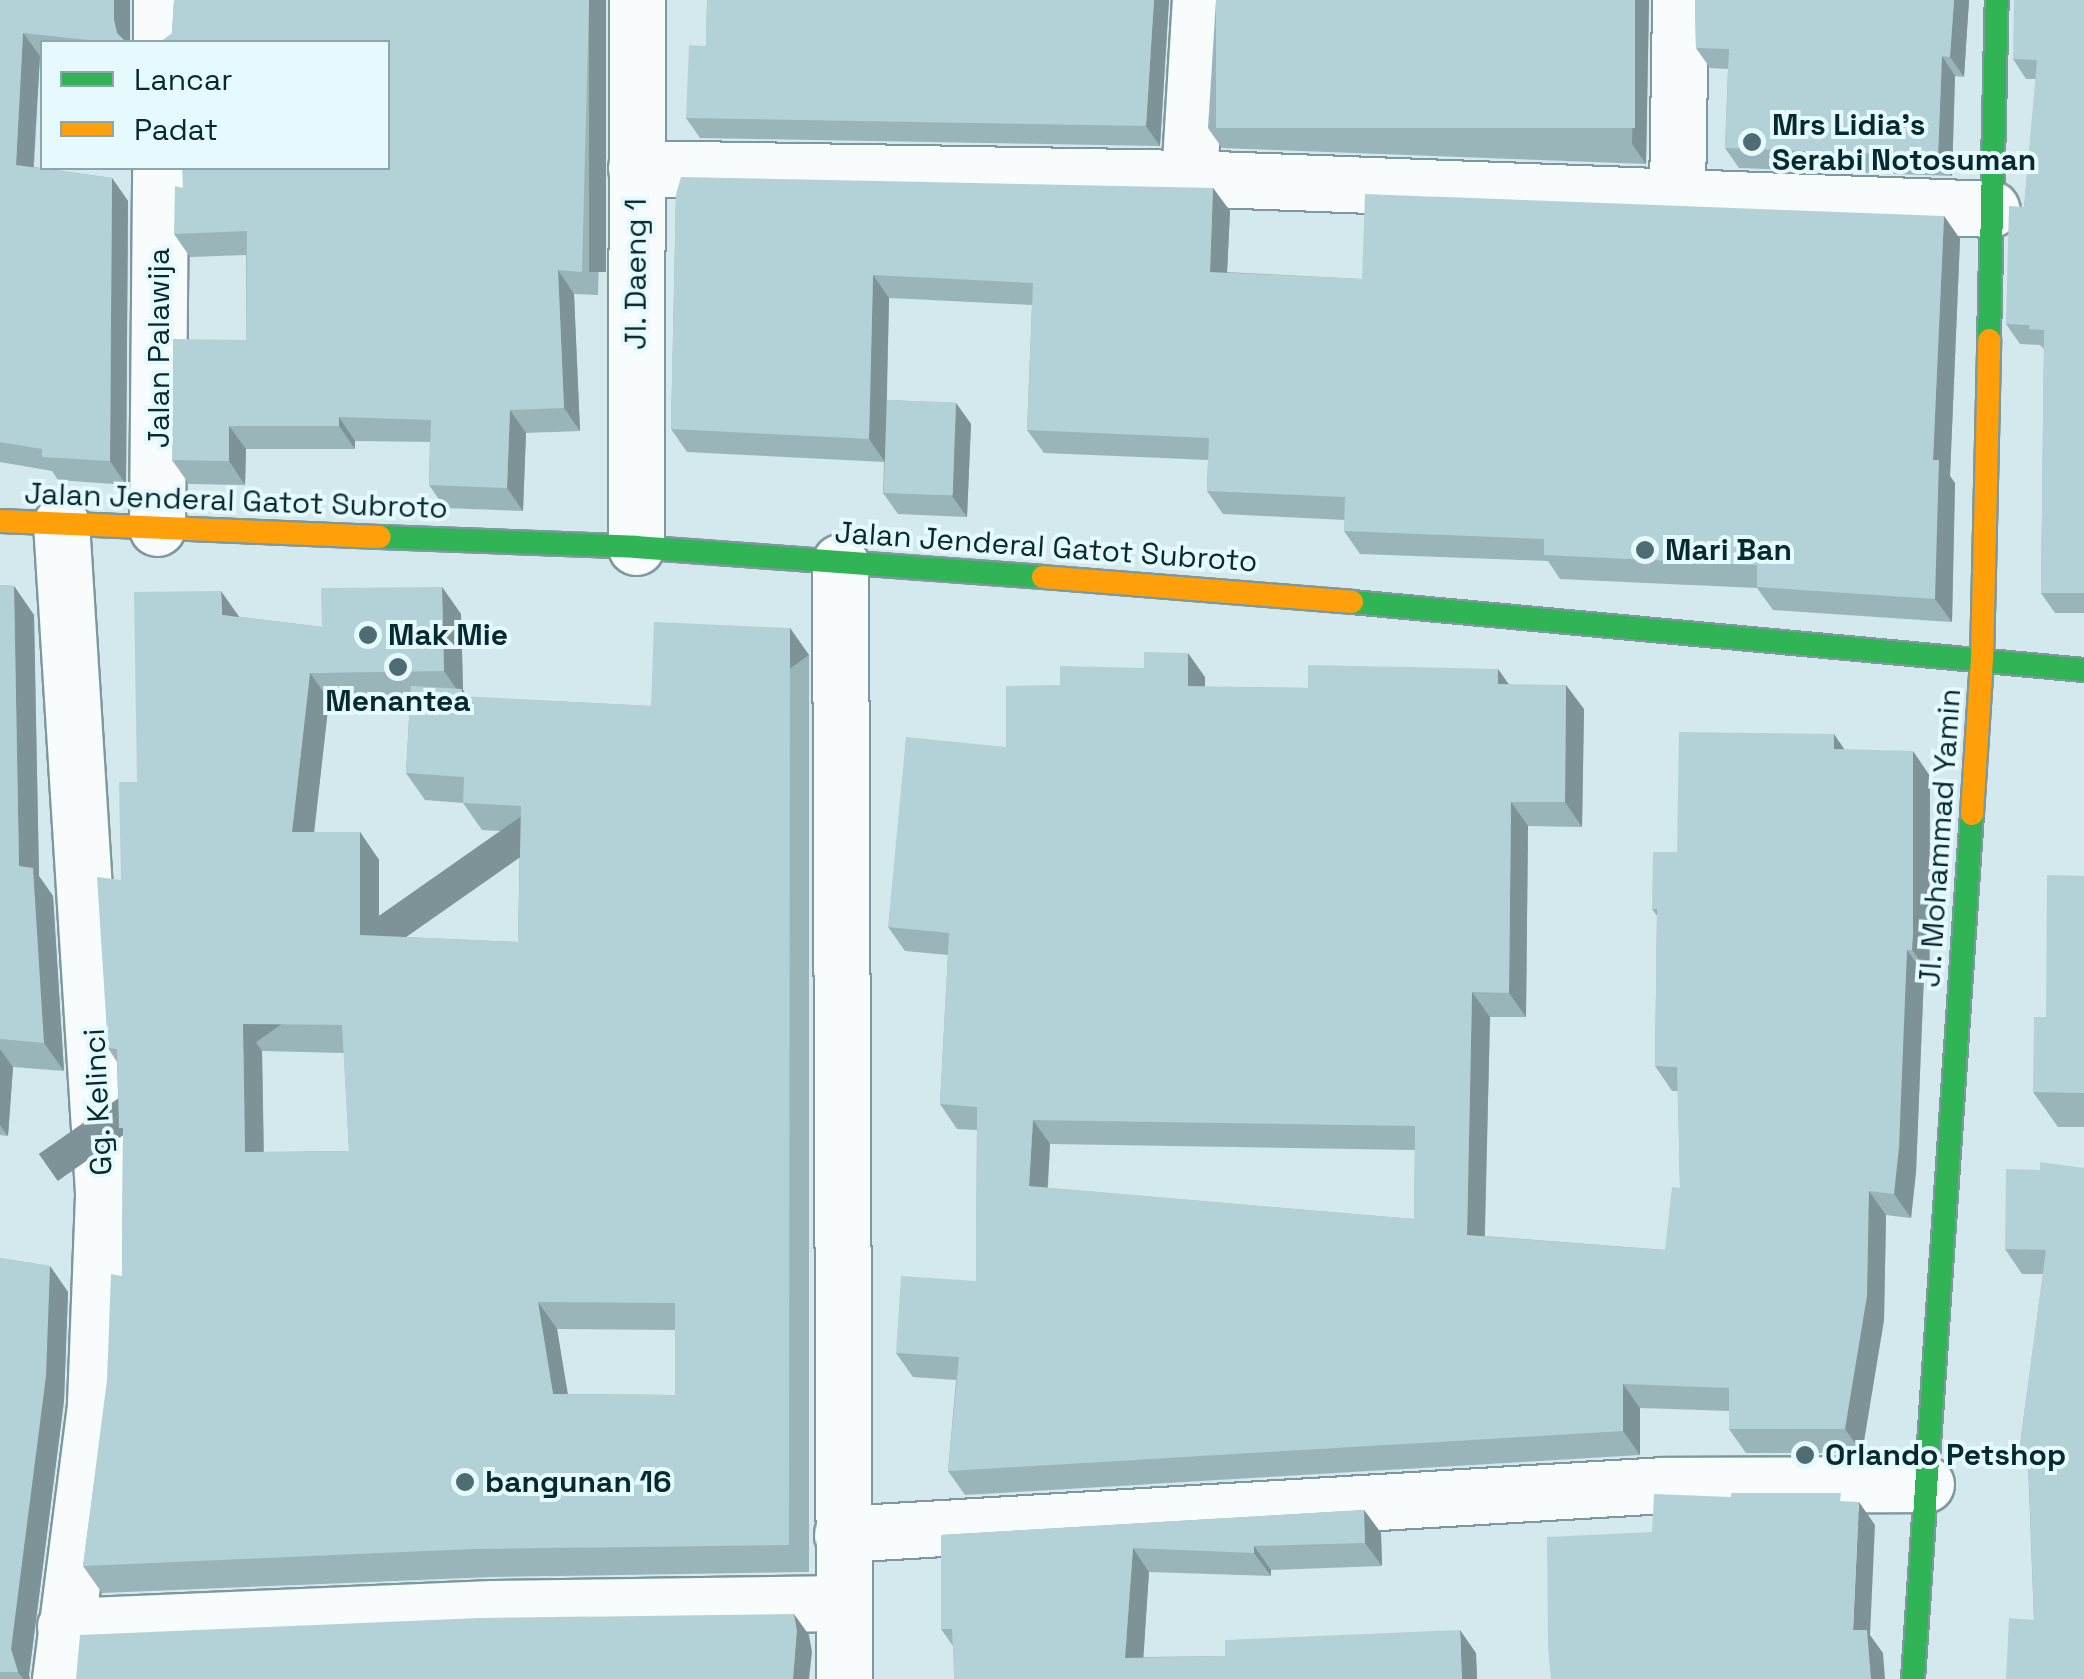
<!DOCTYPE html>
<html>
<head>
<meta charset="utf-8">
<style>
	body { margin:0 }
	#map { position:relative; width:2084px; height:1679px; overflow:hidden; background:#d4e9ee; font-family:"Space Grotesk",sans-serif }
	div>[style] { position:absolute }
	.roads { filter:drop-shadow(2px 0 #7d999e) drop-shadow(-2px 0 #7d999e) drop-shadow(0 2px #7d999e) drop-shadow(0 -2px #7d999e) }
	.street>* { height:55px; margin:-27.5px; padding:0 27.5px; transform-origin:27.5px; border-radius:27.5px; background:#f9fcfc }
	.fast>* { height:22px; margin:-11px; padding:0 11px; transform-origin:11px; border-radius:11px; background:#30b455 }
	.slow>* { height:22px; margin:-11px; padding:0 11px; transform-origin:11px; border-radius:11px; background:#ff9f0a }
	.wall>* { inset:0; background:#9ab5ba }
	.shaded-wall>* { inset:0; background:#7d9397; transform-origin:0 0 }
	.building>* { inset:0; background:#b3d2d8; transform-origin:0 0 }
	.dots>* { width:28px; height:28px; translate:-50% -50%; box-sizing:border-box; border:5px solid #e6f9fd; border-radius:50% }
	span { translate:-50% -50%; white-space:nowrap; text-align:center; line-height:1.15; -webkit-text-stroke:8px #e6f9fd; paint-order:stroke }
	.poi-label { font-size:30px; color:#052a30; font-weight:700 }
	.left { translate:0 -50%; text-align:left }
	.street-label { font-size:30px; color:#052a30 }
	.legend { position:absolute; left:40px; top:40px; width:350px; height:130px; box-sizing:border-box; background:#e6f9fd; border:2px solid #8ca6ab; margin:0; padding:12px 18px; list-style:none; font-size:30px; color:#052a30 }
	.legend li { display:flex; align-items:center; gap:20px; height:50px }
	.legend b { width:50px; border:2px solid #8ca6ab }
</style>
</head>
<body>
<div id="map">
	<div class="roads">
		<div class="street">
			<i style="left:161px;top:42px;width:42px;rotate:-90deg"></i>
			<i style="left:636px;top:168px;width:553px;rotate:1.04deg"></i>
			<i style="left:1189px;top:178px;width:803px;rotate:2.21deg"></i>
			<i style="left:1189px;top:178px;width:178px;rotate:-86.5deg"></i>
			<i style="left:1677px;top:194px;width:194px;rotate:-89.1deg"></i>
			<i style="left:157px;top:528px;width:360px;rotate:-89.5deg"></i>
			<i style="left:636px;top:547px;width:547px;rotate:-89.9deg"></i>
			<i style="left:840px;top:562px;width:1117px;rotate:89.79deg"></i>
			<i style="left:842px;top:1534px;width:823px;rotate:-3.41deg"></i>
			<i style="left:1664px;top:1485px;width:262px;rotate:-0.2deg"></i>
			<i style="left:65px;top:1626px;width:428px;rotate:-2.4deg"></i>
			<i style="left:493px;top:1608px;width:350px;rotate:-0.8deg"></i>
			<i style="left:60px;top:1679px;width:277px;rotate:-82.7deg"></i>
			<i style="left:95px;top:1404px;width:212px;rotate:-87.8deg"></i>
			<i style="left:103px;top:1192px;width:670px;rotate:-93.59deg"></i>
		</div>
		<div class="fast">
			<i style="left:1989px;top:340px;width:340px;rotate:-88.7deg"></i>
			<i style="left:380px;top:537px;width:256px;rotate:2.2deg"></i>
			<i style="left:636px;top:547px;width:408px;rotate:4.2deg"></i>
			<i style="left:1352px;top:602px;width:735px;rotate:5.31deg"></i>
			<i style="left:1913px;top:1679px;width:867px;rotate:-86.1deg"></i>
		</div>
		<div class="slow">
			<i style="left:0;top:521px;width:380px;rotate:2.4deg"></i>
			<i style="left:1043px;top:577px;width:310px;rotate:4.6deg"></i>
			<i style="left:1972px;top:814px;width:154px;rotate:-86.3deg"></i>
			<i style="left:1982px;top:660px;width:320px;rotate:-88.7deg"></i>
		</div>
	</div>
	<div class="wall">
		<i style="clip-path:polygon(0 0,130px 0,130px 42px,42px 42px,42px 56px,40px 56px,34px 167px,112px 178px,128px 201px,126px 485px,58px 480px,52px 471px,0 462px)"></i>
		<i style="clip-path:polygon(174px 0,606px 0,598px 295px,574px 294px,580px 431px,526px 433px,523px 511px,445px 508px,429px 485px,430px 442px,355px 441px,355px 449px,246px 449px,245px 485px,189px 484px,172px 460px,246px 340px,246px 255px,190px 257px,174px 234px,183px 188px,388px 168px,172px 33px)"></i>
		<i style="clip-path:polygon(707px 0,1169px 0,1160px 146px,700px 138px,686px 118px,706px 46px)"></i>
		<i style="clip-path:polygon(1216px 0,1649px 0,1646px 164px,1222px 148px,1208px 128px)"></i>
		<i style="clip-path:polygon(1695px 0,1969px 0,1964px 77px,1955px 76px,1952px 176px,1739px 168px,1725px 148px,1728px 69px,1710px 68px,1696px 48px)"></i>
		<i style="clip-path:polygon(2084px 0,2084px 613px,2055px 613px,2041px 593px,2044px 349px,2040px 345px,2020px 344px,2006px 324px,2024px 207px,2036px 79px,2026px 79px,2013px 59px)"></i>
		<i style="clip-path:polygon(1213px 188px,1230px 211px,1227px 272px,1362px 279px,1944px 216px,1960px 239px,1950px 476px,1955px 483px,1952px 622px,1773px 610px,1757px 588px,1560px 579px,1548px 561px,1360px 554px,1344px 531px,1345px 520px,1223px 514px,1207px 491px,1208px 460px,1044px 453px,1027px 430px,1032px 305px,889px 298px,887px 400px,956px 403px,971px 424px,967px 517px,898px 514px,883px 493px,884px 462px,687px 452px,671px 429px,676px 194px)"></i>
		<i style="clip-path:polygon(0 585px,14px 586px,34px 615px,39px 876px,53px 896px,64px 1071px,13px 1067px,8px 1136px,0 1135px)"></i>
		<i style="clip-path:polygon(evenodd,442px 587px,461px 614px,463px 690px,468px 697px,651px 706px,790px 628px,809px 655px,809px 1572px,492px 1577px,102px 1593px,83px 1566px,122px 1276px,123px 1134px,119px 1128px,117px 1062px,108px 1048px,121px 880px,137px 782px,240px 617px,322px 627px,442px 587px,410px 699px,406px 773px,425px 800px,463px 803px,482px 830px,520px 832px,518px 942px,379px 936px,379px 860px,360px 832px,314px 832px,329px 700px,410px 699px,442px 587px,262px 1051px,344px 1053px,349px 1151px,264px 1152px,262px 1051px,442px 587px,557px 1329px,675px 1330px,675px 1395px,568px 1394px,557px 1329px)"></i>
		<i style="clip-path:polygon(evenodd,1205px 677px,1205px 687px,1308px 688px,1509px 684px,1584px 709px,1582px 827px,1528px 826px,1526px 1017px,1490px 1017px,1485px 1236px,1665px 1250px,1680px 1188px,1678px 1091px,1672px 1091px,1655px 1066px,1657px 916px,1652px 909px,1677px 852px,1845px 750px,1930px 776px,1930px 959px,1929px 974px,1924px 974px,1916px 1172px,1911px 1218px,1886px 1215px,1884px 1320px,1862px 1453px,1746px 1453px,1729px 1429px,1729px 1411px,1640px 1408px,1640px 1455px,965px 1495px,948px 1471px,956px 1380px,913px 1377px,896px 1353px,976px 1281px,977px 1130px,957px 1129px,940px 1104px,948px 955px,905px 951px,888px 927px,1060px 685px,1205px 677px,1050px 1144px,1415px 1150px,1414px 1219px,1048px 1188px,1050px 1144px)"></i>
		<i style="clip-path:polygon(2084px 876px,2084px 1127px,2058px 1127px,2033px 1092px,2046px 1017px)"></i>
		<i style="clip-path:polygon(2084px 1168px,2034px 1620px,2028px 1464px,2019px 1452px,2043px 1274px,2022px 1274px,2005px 1249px,2040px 1170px)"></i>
		<i style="clip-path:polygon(0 1258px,50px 1266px,68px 1292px,64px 1401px,29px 1675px,30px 1679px,0 1679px)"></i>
		<i style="clip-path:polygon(1364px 1510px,1381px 1533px,1382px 1566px,1271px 1570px,1271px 1576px,1149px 1572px,1143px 1657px,1476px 1653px,1477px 1679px,953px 1646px,941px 1629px,941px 1535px)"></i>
	</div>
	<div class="shaded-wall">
		<i style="clip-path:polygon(114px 0,130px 0,130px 42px,124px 42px,117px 33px,114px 20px)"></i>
		<i style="left:589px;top:0;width:17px;height:272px"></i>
		<i style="clip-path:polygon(1154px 0,1169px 0,1160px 146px,1146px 126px)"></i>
		<i style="clip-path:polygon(1635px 0,1649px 0,1646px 164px,1632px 144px)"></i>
		<i style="clip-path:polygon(1954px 0,1969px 0,1964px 77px,1950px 57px)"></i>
		<i style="clip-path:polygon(23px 33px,40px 56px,32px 188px,16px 165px)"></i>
		<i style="clip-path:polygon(1942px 56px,1955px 76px,1952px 176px,1938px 156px)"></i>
		<i style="clip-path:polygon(112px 178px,128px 201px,126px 485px,110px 461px)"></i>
		<i style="clip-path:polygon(1213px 188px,1230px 211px,1226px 295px,1210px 272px)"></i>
		<i style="clip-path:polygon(1944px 216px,1960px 239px,1950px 476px,1955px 483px,1952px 622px,1935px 599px,1933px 460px)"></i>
		<i style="clip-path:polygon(558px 270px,574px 294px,580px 431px,564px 408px)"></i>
		<i style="clip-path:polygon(873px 275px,889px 298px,885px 462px,869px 439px)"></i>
		<i style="clip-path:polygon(956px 403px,971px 424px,967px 517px,952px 496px)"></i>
		<i style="clip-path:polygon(510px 410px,526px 433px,523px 511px,507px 488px)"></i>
		<i style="clip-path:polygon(339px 417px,355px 441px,355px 449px,339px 426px)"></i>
		<i style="clip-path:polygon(229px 426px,246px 449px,245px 485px,229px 461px)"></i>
		<i style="clip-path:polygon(14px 586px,34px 615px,39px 876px,53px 896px,64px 1071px,44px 1043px,19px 866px)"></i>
		<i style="clip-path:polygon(442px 587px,461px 614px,463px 690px,482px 717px,481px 724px,444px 671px)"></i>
		<i style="clip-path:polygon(221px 591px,240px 618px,222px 615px)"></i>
		<i style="left:790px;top:628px;width:33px;height:917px;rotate:55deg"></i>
		<i style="clip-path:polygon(1188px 653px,1205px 677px,1205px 711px,1188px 686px)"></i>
		<i style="clip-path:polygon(1498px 669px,1515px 693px,1498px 684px)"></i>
		<i style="clip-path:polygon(310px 673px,329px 700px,311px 860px,292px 832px)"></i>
		<i style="clip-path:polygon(1566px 685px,1584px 709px,1582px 827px,1565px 802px)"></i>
		<i style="clip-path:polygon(1834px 734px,1851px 759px,1834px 749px)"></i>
		<i style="clip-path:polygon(1913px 751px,1930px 776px,1929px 974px,1912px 950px)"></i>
		<i style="clip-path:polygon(1511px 802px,1528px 826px,1526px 1017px,1509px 993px)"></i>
		<i style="clip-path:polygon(360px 832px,379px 860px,379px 963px,360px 935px)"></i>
		<i style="clip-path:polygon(1907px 950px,1924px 974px,1916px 1172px,1911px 1218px,1894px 1194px)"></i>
		<i style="clip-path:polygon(1472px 992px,1490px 1017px,1484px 1259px,1467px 1235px)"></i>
		<i style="clip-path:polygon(243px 1024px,262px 1051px,264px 1180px,245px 1152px)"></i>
		<i style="clip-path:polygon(0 1049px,13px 1067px,8px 1136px,0 1125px)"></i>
		<i style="clip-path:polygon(1033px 1120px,1050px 1144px,1046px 1211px,1029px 1186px)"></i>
		<i style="clip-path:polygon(1869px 1191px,1886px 1215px,1884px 1320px,1862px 1453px,1845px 1429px)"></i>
		<i style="clip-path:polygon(50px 1266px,68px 1292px,64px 1401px,29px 1675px,30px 1679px,23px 1679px,18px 1672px,11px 1649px)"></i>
		<i style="clip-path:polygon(538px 1302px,557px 1329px,572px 1421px,553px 1394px)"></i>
		<i style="clip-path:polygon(1623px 1384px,1640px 1408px,1640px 1455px,1623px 1431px)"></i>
		<i style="clip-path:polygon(1859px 1502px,1875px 1525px,1870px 1635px,1883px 1653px,1885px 1679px,1871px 1679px,1853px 1630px)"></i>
		<i style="clip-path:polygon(1364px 1510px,1381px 1533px,1382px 1566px,1365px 1543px)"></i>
		<i style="clip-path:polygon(1254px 1546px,1271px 1570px,1271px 1576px,1254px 1553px)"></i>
		<i style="clip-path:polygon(1133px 1548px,1149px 1572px,1142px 1679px,1125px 1658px)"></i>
		<i style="clip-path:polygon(794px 1614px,809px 1635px,812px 1652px,809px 1679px,793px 1679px)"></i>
		<i style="clip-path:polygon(1460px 1630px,1476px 1653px,1477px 1679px,1462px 1679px)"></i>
	</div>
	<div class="building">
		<i style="clip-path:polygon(0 0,114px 0,114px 20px,117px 33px,126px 42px,107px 42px,23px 33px,16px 165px,112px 178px,110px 461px,42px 457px,42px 449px,0 442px)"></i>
		<i style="clip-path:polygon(174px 0,589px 0,582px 272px,558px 270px,564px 408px,510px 410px,507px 488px,429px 485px,431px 420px,339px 417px,339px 426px,229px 426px,229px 461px,172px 460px,173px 339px,246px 340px,247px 231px,174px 234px,175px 186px,183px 188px,182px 168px,388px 168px,388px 42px,160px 42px,172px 33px)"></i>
		<i style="clip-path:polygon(707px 0,1154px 0,1146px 126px,686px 118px,689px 45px,706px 46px)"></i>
		<i style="left:1216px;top:0;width:419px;height:128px"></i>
		<i style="clip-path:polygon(1695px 0,1954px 0,1950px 57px,1942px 56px,1938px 156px,1725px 148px,1729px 49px,1696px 48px)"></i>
		<i style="clip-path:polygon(2014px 0,2084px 0,2084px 593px,2041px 593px,2044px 330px,2029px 329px,2029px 325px,2006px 324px,2009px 206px,2024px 207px,2037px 60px,2013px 59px)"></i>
		<i style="clip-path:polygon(681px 177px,1213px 188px,1210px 272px,1362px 279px,1365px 194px,1944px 216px,1933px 460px,1939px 460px,1935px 599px,1757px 587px,1757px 565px,1544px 555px,1544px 539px,1344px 531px,1345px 497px,1207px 491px,1209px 438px,1027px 430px,1033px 283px,873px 275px,869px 439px,671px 429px,676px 194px)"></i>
		<i style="left:887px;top:400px;width:69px;height:93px;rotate:2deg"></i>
		<i style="clip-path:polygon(0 585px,14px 586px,19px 866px,33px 868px,44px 1043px,0 1039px)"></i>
		<i style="clip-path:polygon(evenodd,442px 587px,444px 671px,310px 673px,292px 832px,360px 832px,360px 935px,518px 942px,521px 806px,463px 803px,464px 777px,406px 773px,411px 686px,462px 689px,462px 696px,651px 706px,654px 622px,790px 628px,789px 1545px,473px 1549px,83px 1566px,107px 1380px,111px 1274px,122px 1276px,123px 1128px,119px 1128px,117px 1049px,108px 1048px,97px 877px,121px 880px,119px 782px,137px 782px,134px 592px,221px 591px,222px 615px,322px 627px,321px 588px,442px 587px,243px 1024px,342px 1025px,349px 1151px,245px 1152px,243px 1024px,442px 587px,538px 1302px,675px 1303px,675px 1395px,553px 1394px,538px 1302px)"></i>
		<i style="clip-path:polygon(evenodd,1144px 652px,1188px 653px,1188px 686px,1308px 688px,1308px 665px,1498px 669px,1498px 684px,1566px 685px,1565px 802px,1511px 802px,1509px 993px,1472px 992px,1467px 1235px,1665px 1250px,1672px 1187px,1680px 1188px,1677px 1067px,1655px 1066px,1657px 909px,1652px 909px,1653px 852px,1677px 852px,1679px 732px,1834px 734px,1834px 749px,1913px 751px,1913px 935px,1912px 950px,1907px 950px,1899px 1148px,1894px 1194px,1869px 1191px,1867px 1296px,1845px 1429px,1729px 1429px,1729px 1388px,1623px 1384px,1623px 1431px,948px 1471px,959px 1357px,896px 1353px,901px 1276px,976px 1281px,977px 1107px,940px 1104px,949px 933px,888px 927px,906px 737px,1006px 747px,1006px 686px,1060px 685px,1060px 666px,1144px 668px,1144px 652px,1033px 1120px,1415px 1126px,1414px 1219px,1029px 1186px,1033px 1120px)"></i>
		<i style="clip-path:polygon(2047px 875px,2084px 876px,2084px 1093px,2033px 1092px,2034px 1017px,2046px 1017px)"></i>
		<i style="clip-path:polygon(2040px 1162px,2084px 1168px,2084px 1679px,2006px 1679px,2009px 1618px,2034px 1620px,2028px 1453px,2019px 1452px,2046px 1250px,2005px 1249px,2006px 1169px,2040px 1170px)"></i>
		<i style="clip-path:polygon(0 1258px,50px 1266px,46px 1376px,11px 1649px,18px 1672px,0 1672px)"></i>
		<i style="clip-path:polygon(1731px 1493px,1841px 1493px,1840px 1501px,1859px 1502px,1853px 1630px,1867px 1630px,1871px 1679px,1551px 1679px,1548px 1647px,1547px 1537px,1652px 1532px,1654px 1494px,1731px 1497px)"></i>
		<i style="clip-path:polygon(1364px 1510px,1365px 1543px,1254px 1546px,1254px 1553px,1133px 1548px,1125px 1658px,1225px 1656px,1225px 1640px,1460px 1630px,1462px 1679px,954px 1679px,952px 1629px,941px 1629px,941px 1535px)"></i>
		<i style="clip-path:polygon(794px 1614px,797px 1631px,793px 1679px,76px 1679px,80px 1635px,479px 1618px)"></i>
	</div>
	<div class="dots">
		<i style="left:1752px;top:142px;background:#4d6d72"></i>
		<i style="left:1645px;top:550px;background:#4d6d72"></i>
		<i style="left:368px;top:635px;background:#4d6d72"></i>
		<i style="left:398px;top:667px;background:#4d6d72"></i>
		<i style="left:1805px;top:1455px;background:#4d6d72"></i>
		<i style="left:465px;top:1482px;background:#4d6d72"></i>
	</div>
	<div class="poi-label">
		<span class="left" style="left:1772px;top:142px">Mrs Lidia's<br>Serabi Notosuman</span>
		<span class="left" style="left:1665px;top:550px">Mari Ban</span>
		<span class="left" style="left:388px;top:635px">Mak Mie</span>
		<span style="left:398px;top:701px">Menantea</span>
		<span class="left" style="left:1825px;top:1455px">Orlando Petshop</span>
		<span class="left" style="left:485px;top:1482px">bangunan 16</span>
	</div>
	<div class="street-label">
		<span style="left:636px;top:274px;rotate:-90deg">Jl. Daeng 1</span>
		<span style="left:159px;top:348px;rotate:-90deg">Jalan Palawija</span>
		<span style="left:236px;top:501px;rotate:2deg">Jalan Jenderal Gatot Subroto</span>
		<span style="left:1046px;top:547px;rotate:4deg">Jalan Jenderal Gatot Subroto</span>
		<span style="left:1940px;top:838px;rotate:-86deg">Jl. Mohammad Yamin</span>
		<span style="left:98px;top:1102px;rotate:-93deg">Gg. Kelinci</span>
	</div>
	<ul class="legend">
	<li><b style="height:12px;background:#30b455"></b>Lancar</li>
	<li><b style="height:12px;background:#ff9f0a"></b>Padat</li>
	</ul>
</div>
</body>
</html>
